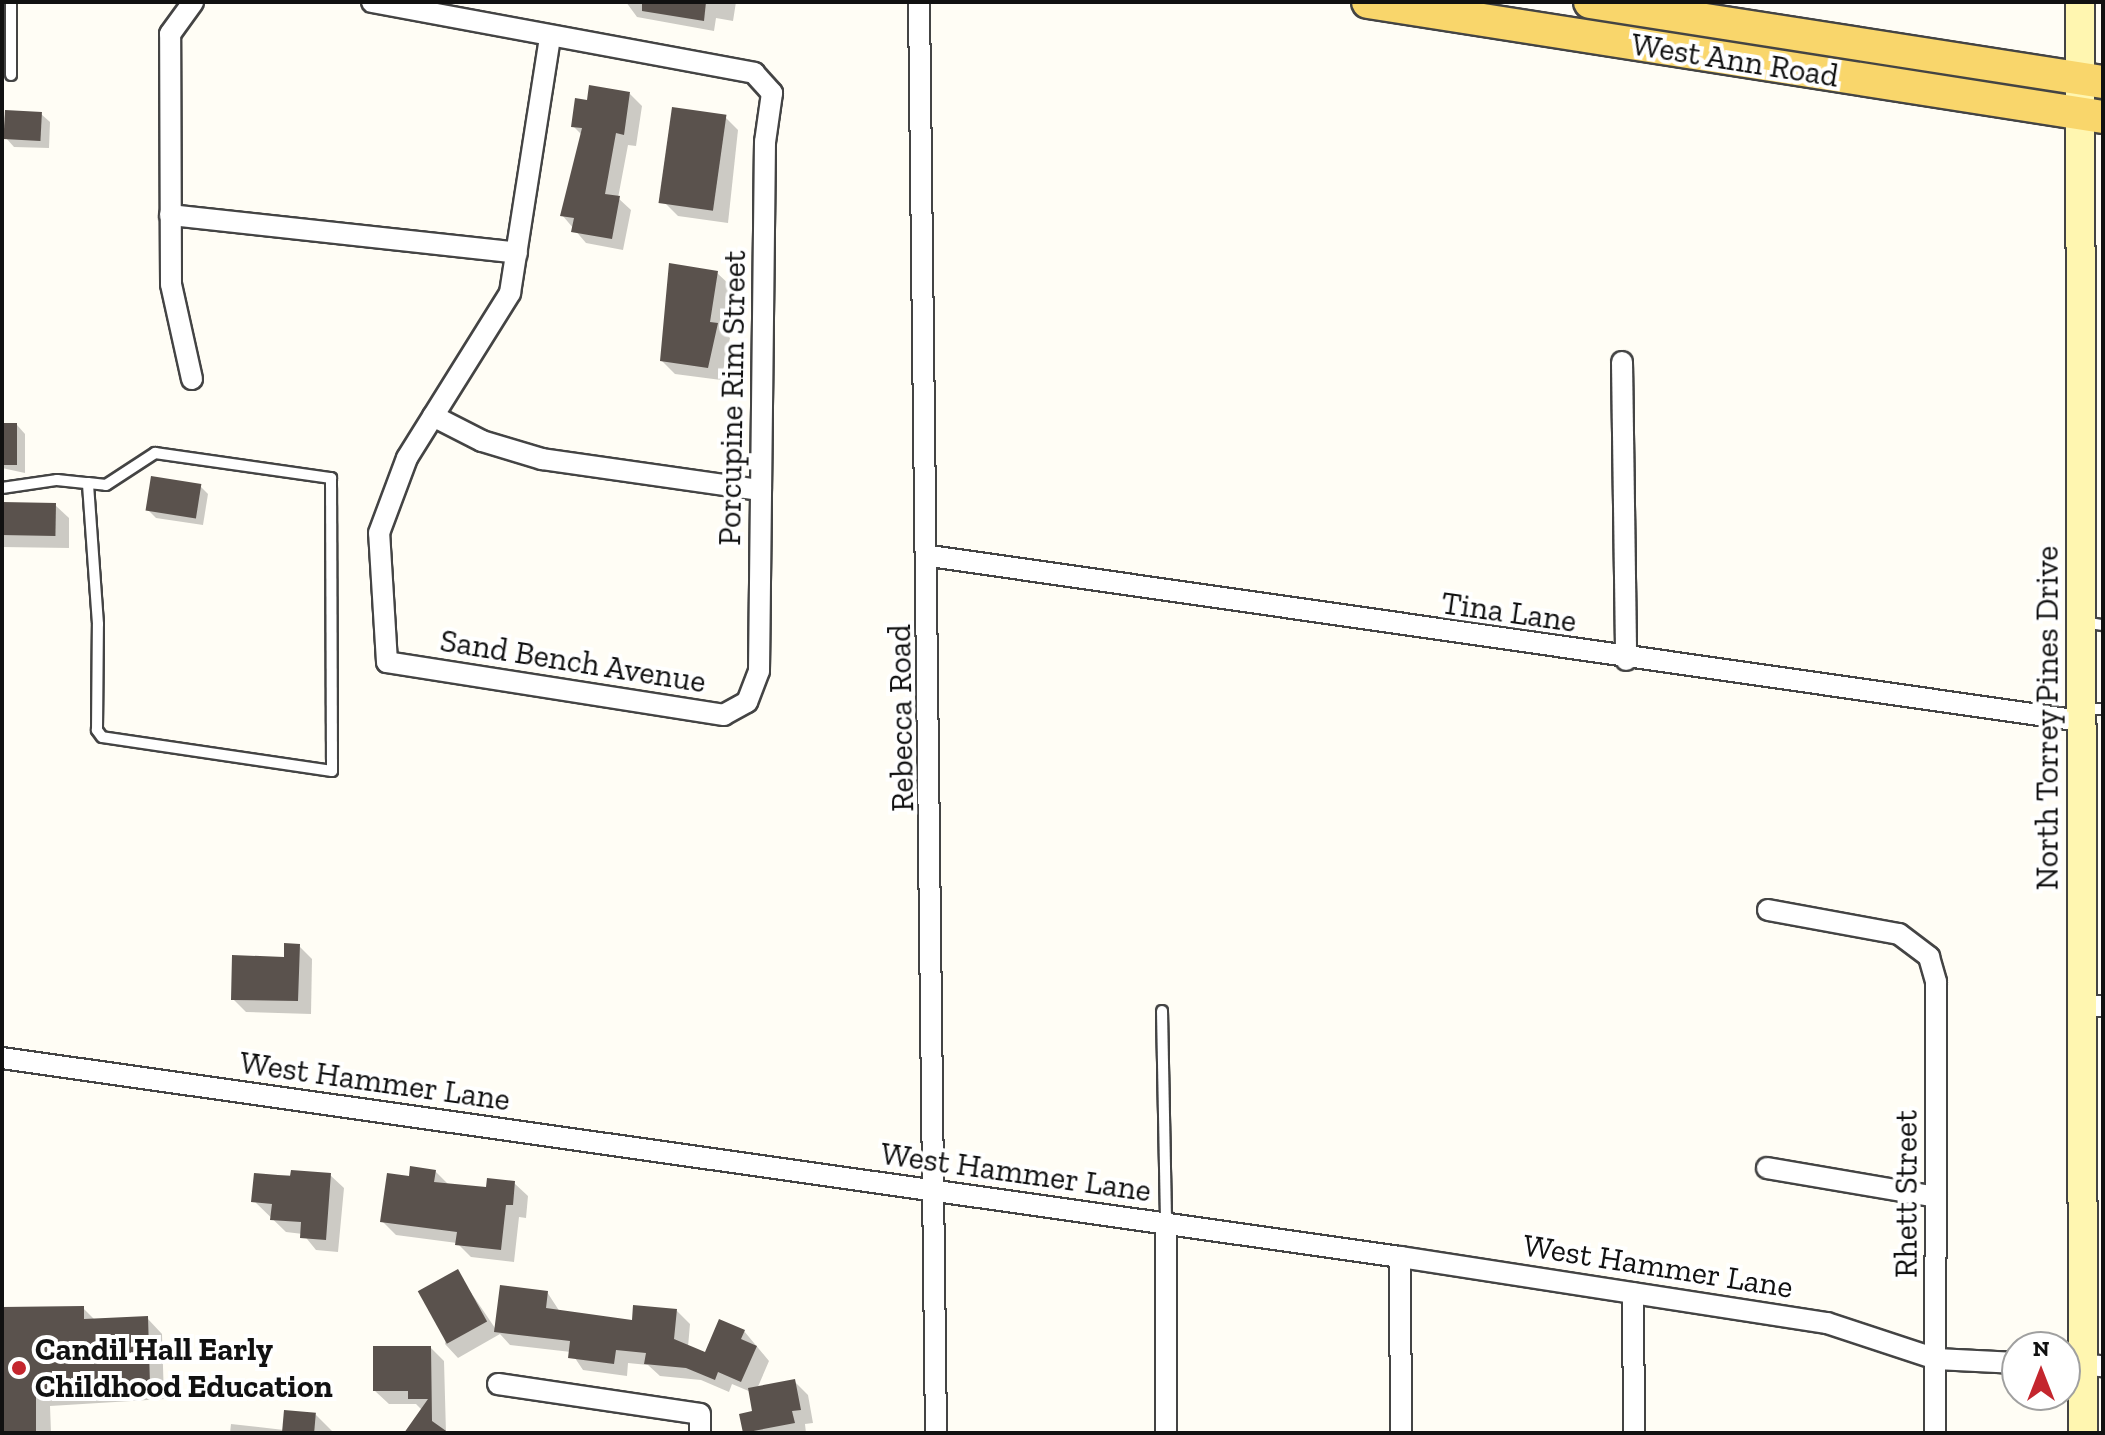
<!DOCTYPE html>
<html>
<head>
<meta charset="utf-8">
<style>
	body { margin:0 }
	#map { position:relative; width:2105px; height:1435px; overflow:hidden; background:#fffdf5; font-family:"Zilla Slab",serif }
	div>[style] { position:absolute }
	.shadow>* { inset:0; background:#0003 }
	.building>* { inset:0; background:#5a524d; transform-origin:0 0 }
	.roads { filter:drop-shadow(2px 0 #444) drop-shadow(-2px 0 #444) drop-shadow(0 2px #444) drop-shadow(0 -2px #444) }
	.lane>* { height:10px; margin:-5px; padding:0 5px; transform-origin:5px; border-radius:5px; background:#fff }
	.street>* { height:20px; margin:-10px; padding:0 10px; transform-origin:10px; border-radius:10px; background:#fff }
	.secondary>* { height:28px; margin:-14px; padding:0 14px; transform-origin:14px; border-radius:14px; background:#fff6b0 }
	.primary>* { height:32px; margin:-16px; padding:0 16px; transform-origin:16px; border-radius:16px; background:#f9d66b }
	.dots>* { width:22px; height:22px; translate:-50% -50%; box-sizing:border-box; border:4px solid #fff; border-radius:50% }
	span { translate:-50% -50%; white-space:nowrap; text-align:center; line-height:1.15; -webkit-text-stroke:8px #fff; paint-order:stroke }
	.street-label { font-size:32px; color:#111 }
	.poi-label { font-size:32px; color:#111; font-weight:700 }
	.left { translate:0 -50%; text-align:left }
	.frame { position:absolute; inset:0; border:4px solid #111; pointer-events:none }
	.north { position:absolute; left:2001px; top:1331px; width:80px; height:80px; box-sizing:border-box; background:#fff; border:2px solid #a0a0a0; border-radius:50%; rotate:0deg; font-size:22px; font-weight:700; line-height:32px; text-align:center; color:#111 }
	.north::after { content:''; display:block; margin:auto; width:28px; height:36px; background:#c4262e; clip-path:polygon(50% 0,100% 100%,50% 72%,0 100%) }
</style>
</head>
<body>
<div id="map">
	<div class="shadow">
		<i style="clip-path:polygon(626px 2px,736px 2px,733px 21px,716px 18px,714px 31px,637px 17px)"></i>
		<i style="clip-path:polygon(630px 94px,642px 106px,636px 146px,628px 145px,618px 198px,631px 210px,623px 250px,586px 243px,562px 215px,582px 135px,573px 126px,588px 102px)"></i>
		<i style="clip-path:polygon(41px 114px,50px 122px,49px 148px,14px 147px,6px 138px)"></i>
		<i style="clip-path:polygon(725px 117px,738px 130px,728px 223px,678px 216px,664px 202px)"></i>
		<i style="clip-path:polygon(717px 273px,731px 286px,723px 331px,730px 338px,721px 380px,675px 374px,662px 361px)"></i>
		<i style="clip-path:polygon(2px 425px,17px 425px,25px 434px,25px 473px,2px 468px)"></i>
		<i style="clip-path:polygon(200px 486px,208px 494px,203px 525px,156px 518px,147px 509px)"></i>
		<i style="clip-path:polygon(2px 504px,55px 505px,69px 518px,69px 548px,2px 547px)"></i>
		<i style="clip-path:polygon(299px 946px,312px 959px,311px 1014px,246px 1012px,233px 999px)"></i>
		<i style="clip-path:polygon(435px 1171px,449px 1185px,488px 1189px,514px 1183px,528px 1196px,526px 1218px,519px 1217px,514px 1262px,471px 1257px,457px 1243px,396px 1235px,382px 1221px,410px 1178px)"></i>
		<i style="clip-path:polygon(256px 1175px,330px 1175px,344px 1188px,338px 1252px,316px 1250px,303px 1234px,286px 1232px,254px 1201px)"></i>
		<i style="clip-path:polygon(457px 1272px,497px 1331px,547px 1292px,560px 1312px,634px 1322px,677px 1311px,690px 1324px,688px 1347px,706px 1355px,744px 1331px,769px 1361px,757px 1389px,794px 1381px,808px 1395px,813px 1423px,805px 1424px,806px 1433px,745px 1433px,755px 1412px,751px 1392px,732px 1384px,729px 1392px,701px 1380px,660px 1376px,648px 1365px,628px 1363px,627px 1376px,583px 1370px,571px 1352px,510px 1345px,500px 1334px,458px 1358px,445px 1344px)"></i>
		<i style="clip-path:polygon(83px 1308px,95px 1320px,147px 1318px,162px 1334px,164px 1399px,50px 1406px,51px 1433px,2px 1433px,2px 1309px)"></i>
		<i style="clip-path:polygon(431px 1348px,444px 1361px,446px 1433px,406px 1433px,422px 1410px,416px 1404px,389px 1404px,375px 1391px)"></i>
		<i style="clip-path:polygon(316px 1415px,334px 1433px,230px 1433px,231px 1424px,284px 1430px)"></i>
	</div>
	<div class="building">
		<i style="clip-path:polygon(642px 2px,706px 2px,704px 21px,642px 11px)"></i>
		<i style="clip-path:polygon(589px 85px,630px 92px,624px 135px,616px 133px,605px 194px,620px 196px,612px 239px,571px 232px,574px 218px,560px 216px,582px 128px,571px 127px,575px 98px,587px 100px)"></i>
		<i style="left:672px;top:107px;width:55px;height:97px;rotate:8deg"></i>
		<i style="left:5px;top:110px;width:37px;height:29px;rotate:3deg"></i>
		<i style="clip-path:polygon(669px 263px,718px 271px,710px 322px,718px 323px,708px 368px,660px 361px)"></i>
		<i style="left:2px;top:423px;width:15px;height:42px"></i>
		<i style="left:151px;top:476px;width:51px;height:35px;rotate:9deg"></i>
		<i style="left:2px;top:502px;width:54px;height:33px;rotate:1deg"></i>
		<i style="clip-path:polygon(284px 943px,300px 944px,298px 1001px,231px 1000px,232px 955px,284px 957px)"></i>
		<i style="clip-path:polygon(410px 1166px,436px 1170px,434px 1182px,486px 1187px,487px 1178px,515px 1181px,513px 1205px,506px 1205px,501px 1250px,455px 1245px,457px 1232px,380px 1222px,387px 1173px,409px 1176px)"></i>
		<i style="clip-path:polygon(291px 1170px,331px 1173px,326px 1240px,300px 1238px,301px 1222px,270px 1220px,272px 1204px,251px 1202px,254px 1173px,290px 1176px)"></i>
		<i style="left:458px;top:1269px;width:60px;height:46px;rotate:61deg"></i>
		<i style="clip-path:polygon(500px 1285px,548px 1291px,546px 1308px,632px 1320px,633px 1305px,677px 1309px,674px 1339px,705px 1352px,719px 1319px,745px 1330px,741px 1339px,757px 1346px,741px 1382px,718px 1372px,715px 1380px,686px 1368px,644px 1364px,646px 1353px,616px 1350px,614px 1364px,568px 1358px,570px 1341px,494px 1332px)"></i>
		<i style="clip-path:polygon(84px 1306px,84px 1319px,148px 1316px,150px 1385px,36px 1392px,36px 1433px,2px 1433px,2px 1307px)"></i>
		<i style="clip-path:polygon(373px 1346px,431px 1346px,432px 1421px,449px 1433px,404px 1433px,428px 1399px,408px 1399px,408px 1391px,373px 1391px)"></i>
		<i style="clip-path:polygon(795px 1379px,801px 1410px,792px 1411px,795px 1423px,743px 1433px,739px 1414px,752px 1411px,748px 1388px)"></i>
		<i style="left:284px;top:1410px;width:32px;height:23px;rotate:5deg"></i>
	</div>
	<div class="roads">
		<div class="lane">
			<i style="left:11px;top:2px;width:73px;rotate:90deg"></i>
			<i style="left:2px;top:488px;width:56px;rotate:-8.3deg"></i>
			<i style="left:57px;top:480px;width:31px;rotate:6deg"></i>
			<i style="left:88px;top:483px;width:18px;rotate:6deg"></i>
			<i style="left:106px;top:485px;width:59px;rotate:-33.1deg"></i>
			<i style="left:155px;top:453px;width:178px;rotate:8.1deg"></i>
			<i style="left:331px;top:478px;width:293px;rotate:89.8deg"></i>
			<i style="left:332px;top:771px;width:232px;rotate:-171.6deg"></i>
			<i style="left:102px;top:737px;width:9px;rotate:-126deg"></i>
			<i style="left:97px;top:730px;width:106px;rotate:-89.5deg"></i>
			<i style="left:98px;top:624px;width:141px;rotate:-94.1deg"></i>
			<i style="left:2083px;top:622px;width:20px;rotate:9deg"></i>
			<i style="left:2083px;top:709px;width:20px"></i>
			<i style="left:1162px;top:1011px;width:211px;rotate:88.9deg"></i>
		</div>
		<div class="street">
			<i style="left:372px;top:2px;width:389px;rotate:10.5deg"></i>
			<i style="left:754px;top:73px;width:27px;rotate:48deg"></i>
			<i style="left:772px;top:93px;width:49px;rotate:98.1deg"></i>
			<i style="left:765px;top:142px;width:529px;rotate:90.65deg"></i>
			<i style="left:759px;top:671px;width:33px;rotate:111deg"></i>
			<i style="left:747px;top:702px;width:26px;rotate:151deg"></i>
			<i style="left:724px;top:715px;width:341px;rotate:-171.1deg"></i>
			<i style="left:387px;top:662px;width:129px;rotate:-93.5deg"></i>
			<i style="left:379px;top:533px;width:80px;rotate:-69.5deg"></i>
			<i style="left:407px;top:458px;width:195px;rotate:-58deg"></i>
			<i style="left:510px;top:293px;width:259px;rotate:-81.1deg"></i>
			<i style="left:919px;top:2px;width:1431px;rotate:89.32deg"></i>
			<i style="left:170px;top:215px;width:349px;rotate:6.2deg"></i>
			<i style="left:1622px;top:362px;width:298px;rotate:89.2deg"></i>
			<i style="left:192px;top:379px;width:97px;rotate:-102.5deg"></i>
			<i style="left:171px;top:284px;width:250px;rotate:-90.2deg"></i>
			<i style="left:170px;top:34px;width:39px;rotate:-54deg"></i>
			<i style="left:433px;top:416px;width:55px;rotate:27deg"></i>
			<i style="left:482px;top:441px;width:63px;rotate:16.7deg"></i>
			<i style="left:542px;top:459px;width:221px;rotate:8.1deg"></i>
			<i style="left:930px;top:556px;width:1163px;rotate:8.16deg"></i>
			<i style="left:1768px;top:910px;width:133px;rotate:10.4deg"></i>
			<i style="left:1899px;top:934px;width:38px;rotate:37deg"></i>
			<i style="left:1929px;top:957px;width:26px;rotate:74deg"></i>
			<i style="left:1936px;top:982px;width:451px;rotate:90.1deg"></i>
			<i style="left:2082px;top:1006px;width:21px"></i>
			<i style="left:2px;top:1058px;width:1412px;rotate:8.1deg"></i>
			<i style="left:1400px;top:1257px;width:432px;rotate:8.8deg"></i>
			<i style="left:1827px;top:1323px;width:115px;rotate:18.3deg"></i>
			<i style="left:1936px;top:1359px;width:81px;rotate:2.8deg"></i>
			<i style="left:1767px;top:1168px;width:171px;rotate:9.7deg"></i>
			<i style="left:1400px;top:1257px;width:176px;rotate:89.7deg"></i>
			<i style="left:1633px;top:1293px;width:140px;rotate:89.6deg"></i>
			<i style="left:2065px;top:1363px;width:38px;rotate:5deg"></i>
			<i style="left:498px;top:1384px;width:204px;rotate:8.4deg"></i>
			<i style="left:700px;top:1414px;width:19px;rotate:90deg"></i>
			<i style="left:1166px;top:1433px;width:211px;rotate:-90deg"></i>
		</div>
		<div class="secondary">
			<i style="left:2080px;top:2px;width:1431px;rotate:89.88deg"></i>
		</div>
		<div class="primary">
			<i style="left:1368px;top:2px;width:744px;rotate:8.89deg"></i>
			<i style="left:1590px;top:2px;width:519px;rotate:8.86deg"></i>
		</div>
	</div>
	<div class="dots">
		<i style="left:19px;top:1368px;background:#c4262e"></i>
	</div>
	<div class="street-label">
		<span style="left:1735px;top:60px;rotate:9deg">West Ann Road</span>
		<span style="left:732px;top:398px;rotate:-89deg">Porcupine Rim Street</span>
		<span style="left:1509px;top:612px;rotate:8deg">Tina Lane</span>
		<span style="left:573px;top:661px;rotate:9deg">Sand Bench Avenue</span>
		<span style="left:901px;top:718px;rotate:-91deg">Rebecca Road</span>
		<span style="left:2047px;top:718px;rotate:-90deg">North Torrey Pines Drive</span>
		<span style="left:375px;top:1081px;rotate:8deg">West Hammer Lane</span>
		<span style="left:1016px;top:1172px;rotate:8deg">West Hammer Lane</span>
		<span style="left:1906px;top:1194px;rotate:-90deg">Rhett Street</span>
		<span style="left:1658px;top:1266px;rotate:9deg">West Hammer Lane</span>
	</div>
	<div class="poi-label">
		<span class="left" style="left:35px;top:1368px">Candil Hall Early<br>Childhood Education</span>
	</div>
	<div class="frame"></div>
	<div class="north">N</div>
</div>
</body>
</html>
